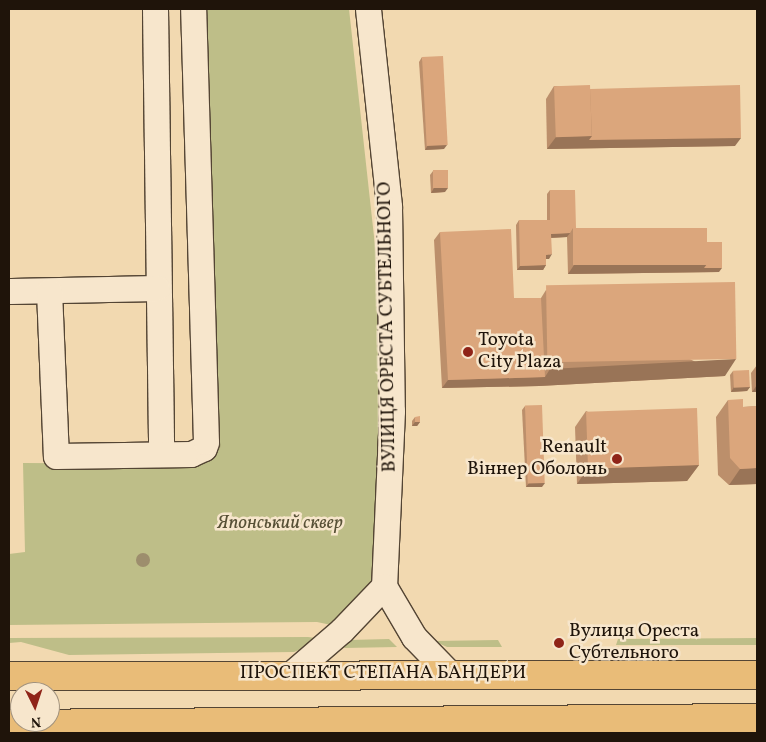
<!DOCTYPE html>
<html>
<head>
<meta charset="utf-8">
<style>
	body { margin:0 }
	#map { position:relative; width:766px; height:742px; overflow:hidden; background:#f2d9b0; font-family:Vollkorn,serif }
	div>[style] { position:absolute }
	.green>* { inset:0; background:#bebe88 }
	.roads { filter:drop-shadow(1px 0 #544534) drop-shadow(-1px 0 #544534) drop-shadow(0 1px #544534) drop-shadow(0 -1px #544534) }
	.minor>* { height:25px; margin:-12.5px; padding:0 12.5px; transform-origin:12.5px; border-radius:12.5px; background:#f7e6cc }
	.major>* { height:28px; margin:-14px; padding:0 14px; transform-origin:14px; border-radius:14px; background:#e9bc78 }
	.trees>* { width:14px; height:14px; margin:-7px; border-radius:50%; background:#9d8e6d }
	.wall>* { inset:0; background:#bc8f6b }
	.shaded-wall>* { inset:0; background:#997457 }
	.building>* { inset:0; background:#dba67c; transform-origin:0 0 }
	.dots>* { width:14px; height:14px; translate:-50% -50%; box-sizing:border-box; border:2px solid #f7e6cc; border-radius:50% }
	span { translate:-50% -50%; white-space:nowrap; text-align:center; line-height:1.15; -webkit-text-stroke:5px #f7e6cc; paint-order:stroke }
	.street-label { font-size:19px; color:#1f140a }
	.poi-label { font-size:19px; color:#1f140a }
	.left { translate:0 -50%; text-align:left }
	.right { translate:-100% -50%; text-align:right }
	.park-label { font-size:19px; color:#575036; font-style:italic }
	.frame { position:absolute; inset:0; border:10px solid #1f140a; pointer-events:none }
	.north { position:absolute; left:10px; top:682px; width:50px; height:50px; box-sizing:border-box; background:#f7e6cc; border:1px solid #a1927e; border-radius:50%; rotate:176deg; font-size:14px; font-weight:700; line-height:20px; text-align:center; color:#1f140a }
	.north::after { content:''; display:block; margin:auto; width:18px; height:22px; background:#8f2418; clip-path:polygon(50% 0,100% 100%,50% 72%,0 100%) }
</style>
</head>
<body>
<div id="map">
	<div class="green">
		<i style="clip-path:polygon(202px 9px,349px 9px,379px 282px,378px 568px,374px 581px,336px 626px,317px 622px,9px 625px,9px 554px,25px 552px,23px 463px,197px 464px)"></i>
		<i style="clip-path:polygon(308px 637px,324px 639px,294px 652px,69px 655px,21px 642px,9px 643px,9px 638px)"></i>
		<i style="clip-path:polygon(757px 638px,757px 645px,616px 645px,618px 639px)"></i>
		<i style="clip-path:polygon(389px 639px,397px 647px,344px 648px,349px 640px)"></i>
		<i style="clip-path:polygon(498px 640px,502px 647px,447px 647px,434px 641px)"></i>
	</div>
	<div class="roads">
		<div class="minor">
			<i style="left:155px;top:9px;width:445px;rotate:89.2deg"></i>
			<i style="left:368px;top:9px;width:199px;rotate:83.9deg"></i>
			<i style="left:389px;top:207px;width:204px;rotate:89.2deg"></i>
			<i style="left:392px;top:411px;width:175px;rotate:92.6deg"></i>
			<i style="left:9px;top:291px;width:148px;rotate:-1.2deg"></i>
			<i style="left:49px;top:291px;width:165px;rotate:87.6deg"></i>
			<i style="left:56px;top:456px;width:135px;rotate:-0.8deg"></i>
			<i style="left:191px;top:454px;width:14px;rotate:-25deg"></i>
			<i style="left:204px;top:448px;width:6px;rotate:-72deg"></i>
			<i style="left:206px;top:442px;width:433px;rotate:-91.7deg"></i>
			<i style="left:291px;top:674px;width:67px;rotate:-40.8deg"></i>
			<i style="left:342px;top:630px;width:61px;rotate:-46.3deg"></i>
			<i style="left:384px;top:586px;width:59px;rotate:59.5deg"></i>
			<i style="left:414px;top:637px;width:52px;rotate:45.8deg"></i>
		</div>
		<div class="major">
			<i style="left:9px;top:676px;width:748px;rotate:-0.08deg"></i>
			<i style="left:9px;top:724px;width:748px;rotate:-0.46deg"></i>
		</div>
	</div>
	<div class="trees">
		<i style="left:143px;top:560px"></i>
	</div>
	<div class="wall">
		<i style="clip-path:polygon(422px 57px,444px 149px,425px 150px,419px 62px)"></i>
		<i style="clip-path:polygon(554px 86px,590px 89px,735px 146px,547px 149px,546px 99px)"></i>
		<i style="clip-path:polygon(433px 171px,445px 192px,431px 193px,430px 175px)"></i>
		<i style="clip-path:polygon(550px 190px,576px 228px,707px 242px,719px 272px,568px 274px,567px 237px,551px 238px,549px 259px,546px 259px,546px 265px,543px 270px,517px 270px,516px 225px,519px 220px,547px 220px,547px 194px)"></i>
		<i style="clip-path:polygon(440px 232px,514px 298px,541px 298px,546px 290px,725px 376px,539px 386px,442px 388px,434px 240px)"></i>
		<i style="clip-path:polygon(757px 365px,757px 392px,752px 392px,751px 373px)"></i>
		<i style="clip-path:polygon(733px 371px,750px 387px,747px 391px,731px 392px,730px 375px)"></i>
		<i style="clip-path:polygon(728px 400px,743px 407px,757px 406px,757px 484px,729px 485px,718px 475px,716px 417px)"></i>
		<i style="clip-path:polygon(525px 406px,542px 487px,526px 487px,522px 410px)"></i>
		<i style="clip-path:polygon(586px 411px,699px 465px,687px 481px,577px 484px,575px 427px)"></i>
		<i style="clip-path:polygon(415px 417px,420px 422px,417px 426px,412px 426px,412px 421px)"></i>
	</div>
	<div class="shaded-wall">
		<i style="clip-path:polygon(592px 136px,741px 138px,735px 146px,547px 149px,556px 137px)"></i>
		<i style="clip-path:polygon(428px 145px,447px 145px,444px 149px,425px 150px)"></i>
		<i style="clip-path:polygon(434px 188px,448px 188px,445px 192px,431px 193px)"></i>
		<i style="clip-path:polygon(570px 233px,567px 237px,548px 238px,551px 234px)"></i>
		<i style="clip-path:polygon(552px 254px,549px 259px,543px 259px,546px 255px)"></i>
		<i style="clip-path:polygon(707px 264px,722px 268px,719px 272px,568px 274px,574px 265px)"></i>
		<i style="clip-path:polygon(546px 265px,543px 270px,517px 270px,520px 266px)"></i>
		<i style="clip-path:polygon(736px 359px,725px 376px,539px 386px,442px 388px,448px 380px,545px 377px,550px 369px)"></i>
		<i style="clip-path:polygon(757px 385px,757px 392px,752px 392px)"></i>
		<i style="clip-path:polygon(734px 387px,750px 387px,747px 391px,731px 392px)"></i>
		<i style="clip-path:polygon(415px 422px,420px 422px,417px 426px,412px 426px)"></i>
		<i style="clip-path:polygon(699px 465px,687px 481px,577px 484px,588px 468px)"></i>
		<i style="clip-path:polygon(757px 468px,757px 484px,729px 485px,740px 469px)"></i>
		<i style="clip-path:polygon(529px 483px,545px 483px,542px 487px,526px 487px)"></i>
	</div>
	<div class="building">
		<i style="left:443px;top:56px;width:89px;height:21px;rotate:87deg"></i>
		<i style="left:590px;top:85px;width:51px;height:36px;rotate:88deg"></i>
		<i style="clip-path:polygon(740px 85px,741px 138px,589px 140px,592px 136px,590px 89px)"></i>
		<i style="left:448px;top:170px;width:18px;height:15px;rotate:90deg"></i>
		<i style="clip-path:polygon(550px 190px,575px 190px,576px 228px,573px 228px,570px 233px,551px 234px,552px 254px,546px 255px,546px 265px,520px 266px,519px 220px,550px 220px)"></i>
		<i style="left:573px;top:228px;width:134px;height:37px"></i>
		<i style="clip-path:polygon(511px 229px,514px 298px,541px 298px,545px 377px,448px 380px,440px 232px)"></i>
		<i style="clip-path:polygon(707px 242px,722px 242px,722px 268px,704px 268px,707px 264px)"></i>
		<i style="left:735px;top:282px;width:77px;height:189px;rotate:89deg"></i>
		<i style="left:749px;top:370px;width:17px;height:16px;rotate:87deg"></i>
		<i style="clip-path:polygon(743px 399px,743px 407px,757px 406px,757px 468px,740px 469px,730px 458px,728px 400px)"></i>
		<i style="left:542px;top:405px;width:78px;height:17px;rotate:88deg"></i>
		<i style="left:697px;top:408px;width:57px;height:111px;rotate:88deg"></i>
		<i style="clip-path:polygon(420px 416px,420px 422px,415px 422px,415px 417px)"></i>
	</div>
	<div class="dots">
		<i style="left:468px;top:352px;background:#8f2418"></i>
		<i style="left:617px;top:459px;background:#8f2418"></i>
		<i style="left:559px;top:643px;background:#8f2418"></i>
	</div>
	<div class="street-label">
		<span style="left:388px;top:327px;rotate:-91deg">ВУЛИЦЯ ОРЕСТА СУБТЕЛЬНОГО</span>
		<span style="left:383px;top:674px">ПРОСПЕКТ СТЕПАНА БАНДЕРИ</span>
	</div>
	<div class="poi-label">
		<span class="left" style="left:478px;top:352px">Toyota<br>City Plaza</span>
		<span class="right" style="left:607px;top:459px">Renault<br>Віннер Оболонь</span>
		<span class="left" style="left:569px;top:643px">Вулиця Ореста<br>Субтельного</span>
	</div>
	<div class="park-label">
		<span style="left:280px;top:524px">Японський сквер</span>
	</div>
	<div class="frame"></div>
	<div class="north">N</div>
</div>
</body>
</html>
